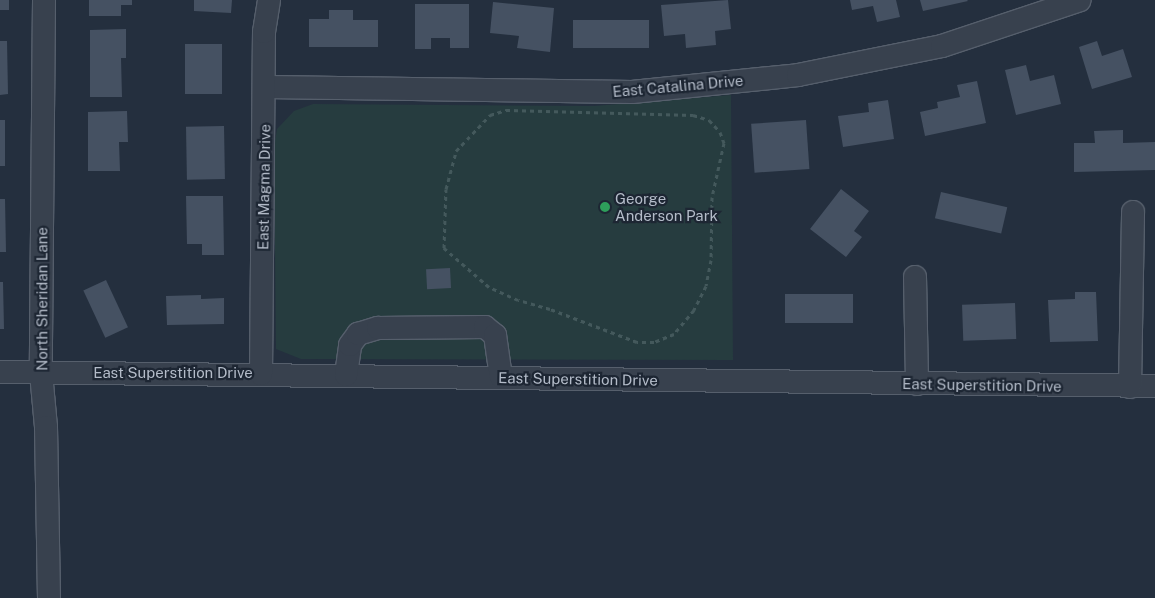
<!DOCTYPE html>
<html>
<head>
<meta charset="utf-8">
<style>
	body { margin:0 }
	#map { position:relative; width:1155px; height:598px; overflow:hidden; background:#242f3e; font-family:"Public Sans",sans-serif }
	div>[style] { position:absolute }
	.green>* { inset:0; background:#263c3f }
	.building>* { inset:0; background:#455162; transform-origin:0 0 }
	.path>* { height:3px; margin-top:-1.5px; transform-origin:0; background:repeating-linear-gradient(90deg,#44595c 0 4px,transparent 0 8px) }
	.roads { filter:drop-shadow(1px 0 #565f6c) drop-shadow(-1px 0 #565f6c) drop-shadow(0 1px #565f6c) drop-shadow(0 -1px #565f6c) }
	.minor>* { height:22px; margin:-11px; padding:0 11px; transform-origin:11px; border-radius:11px; background:#38414e }
	.dots>* { width:14px; height:14px; translate:-50% -50%; box-sizing:border-box; border:2px solid #1d2633; border-radius:50% }
	span { translate:-50% -50%; white-space:nowrap; text-align:center; line-height:1.15; -webkit-text-stroke:4.5px #1d2633; paint-order:stroke }
	.street-label { font-size:15px; color:#b4bcc9 }
	.poi-label { font-size:15px; color:#b4bcc9 }
	.left { translate:0 -50%; text-align:left }
</style>
</head>
<body>
<div id="map">
	<div class="green">
		<i style="clip-path:polygon(731px 95px,733px 360px,301px 359px,276px 349px,274px 147px,277px 129px,294px 111px,313px 104px,594px 106px)"></i>
	</div>
	<div class="building">
		<i style="left:0;top:0;width:9px;height:10px"></i>
		<i style="clip-path:polygon(89px 0,132px 0,132px 5px,121px 5px,121px 16px,89px 16px)"></i>
		<i style="clip-path:polygon(194px 0,232px 0,231px 13px,194px 11px)"></i>
		<i style="clip-path:polygon(728px 0,731px 29px,715px 31px,716px 45px,686px 48px,685px 34px,664px 36px,661px 5px)"></i>
		<i style="clip-path:polygon(850px 0,896px 0,900px 17px,877px 22px,873px 6px,852px 10px)"></i>
		<i style="clip-path:polygon(920px 0,967px 0,968px 1px,923px 11px)"></i>
		<i style="clip-path:polygon(493px 2px,554px 8px,550px 52px,517px 48px,519px 36px,490px 33px)"></i>
		<i style="clip-path:polygon(415px 4px,469px 4px,469px 48px,450px 48px,450px 38px,431px 38px,431px 49px,415px 49px)"></i>
		<i style="clip-path:polygon(329px 10px,353px 10px,353px 20px,378px 20px,378px 47px,309px 47px,309px 19px,329px 19px)"></i>
		<i style="left:573px;top:20px;width:76px;height:28px"></i>
		<i style="clip-path:polygon(126px 29px,126px 58px,121px 58px,122px 97px,90px 97px,90px 30px)"></i>
		<i style="clip-path:polygon(0 41px,7px 41px,8px 94px,0 95px)"></i>
		<i style="clip-path:polygon(1097px 41px,1102px 56px,1123px 49px,1132px 77px,1092px 89px,1079px 47px)"></i>
		<i style="left:185px;top:44px;width:37px;height:50px"></i>
		<i style="clip-path:polygon(1026px 65px,1030px 81px,1054px 75px,1061px 104px,1016px 115px,1005px 70px)"></i>
		<i style="clip-path:polygon(977px 81px,986px 123px,925px 136px,920px 112px,938px 108px,937px 102px,960px 97px,957px 85px)"></i>
		<i style="clip-path:polygon(888px 100px,894px 139px,843px 147px,838px 116px,869px 112px,868px 103px)"></i>
		<i style="clip-path:polygon(127px 111px,128px 142px,119px 142px,120px 171px,88px 171px,88px 112px)"></i>
		<i style="left:0;top:120px;width:5px;height:46px"></i>
		<i style="left:806px;top:120px;width:49px;height:55px;rotate:86deg"></i>
		<i style="left:224px;top:126px;width:53px;height:38px;rotate:89deg"></i>
		<i style="clip-path:polygon(1123px 130px,1123px 143px,1155px 142px,1155px 170px,1074px 172px,1074px 143px,1095px 143px,1094px 131px)"></i>
		<i style="clip-path:polygon(841px 189px,869px 211px,854px 231px,862px 237px,846px 257px,810px 229px)"></i>
		<i style="left:941px;top:192px;width:68px;height:27px;rotate:13deg"></i>
		<i style="clip-path:polygon(186px 196px,223px 196px,224px 255px,202px 255px,202px 244px,187px 244px)"></i>
		<i style="clip-path:polygon(0 199px,5px 199px,6px 252px,0 252px)"></i>
		<i style="left:450px;top:268px;width:20px;height:24px;rotate:87deg"></i>
		<i style="left:106px;top:280px;width:52px;height:25px;rotate:65deg"></i>
		<i style="clip-path:polygon(0 282px,3px 282px,4px 329px,0 329px)"></i>
		<i style="clip-path:polygon(1075px 292px,1096px 292px,1098px 341px,1050px 342px,1048px 300px,1075px 299px)"></i>
		<i style="left:853px;top:294px;width:29px;height:68px;rotate:90deg"></i>
		<i style="clip-path:polygon(201px 295px,201px 299px,224px 298px,224px 324px,167px 325px,166px 296px)"></i>
		<i style="left:1015px;top:303px;width:36px;height:53px;rotate:88deg"></i>
	</div>
	<div class="path">
		<i style="left:506px;top:110px;width:187px;rotate:1.5deg"></i>
		<i style="left:693px;top:115px;width:17px;rotate:17deg"></i>
		<i style="left:709px;top:120px;width:16px;rotate:47deg"></i>
		<i style="left:720px;top:132px;width:12px;rotate:70deg"></i>
		<i style="left:724px;top:143px;width:55px;rotate:102.5deg"></i>
		<i style="left:712px;top:197px;width:63px;rotate:90.9deg"></i>
		<i style="left:711px;top:260px;width:26px;rotate:101deg"></i>
		<i style="left:706px;top:286px;width:27px;rotate:117deg"></i>
		<i style="left:694px;top:310px;width:31px;rotate:130deg"></i>
		<i style="left:674px;top:334px;width:22px;rotate:158deg"></i>
		<i style="left:654px;top:342px;width:17px;rotate:180deg"></i>
		<i style="left:637px;top:342px;width:93px;rotate:-159.2deg"></i>
		<i style="left:550px;top:309px;width:33px;rotate:-164deg"></i>
		<i style="left:518px;top:300px;width:32px;rotate:-156deg"></i>
		<i style="left:489px;top:287px;width:60px;rotate:-139.1deg"></i>
		<i style="left:444px;top:248px;width:59px;rotate:-88.1deg"></i>
		<i style="left:446px;top:189px;width:39px;rotate:-75deg"></i>
		<i style="left:456px;top:151px;width:50px;rotate:-46.6deg"></i>
		<i style="left:490px;top:115px;width:17px;rotate:-17deg"></i>
	</div>
	<div class="roads">
		<div class="minor">
			<i style="left:44px;top:0;width:373px;rotate:90.5deg"></i>
			<i style="left:41px;top:373px;width:54px;rotate:84.7deg"></i>
			<i style="left:46px;top:427px;width:171px;rotate:89deg"></i>
			<i style="left:266px;top:87px;width:366px;rotate:0.8deg"></i>
			<i style="left:632px;top:92px;width:167px;rotate:-5.8deg"></i>
			<i style="left:798px;top:75px;width:147px;rotate:-11.4deg"></i>
			<i style="left:942px;top:46px;width:145px;rotate:-18.4deg"></i>
			<i style="left:915px;top:277px;width:107px;rotate:88.9deg"></i>
			<i style="left:0;top:372px;width:1155px;rotate:0.69deg"></i>
			<i style="left:261px;top:374px;width:342px;rotate:-89.5deg"></i>
			<i style="left:264px;top:32px;width:32px;rotate:-81deg"></i>
			<i style="left:346px;top:375px;width:30px;rotate:-82deg"></i>
			<i style="left:350px;top:345px;width:14px;rotate:-54deg"></i>
			<i style="left:358px;top:334px;width:21px;rotate:-17deg"></i>
			<i style="left:378px;top:328px;width:107px;rotate:-0.5deg"></i>
			<i style="left:485px;top:327px;width:13px;rotate:39deg"></i>
			<i style="left:495px;top:335px;width:42px;rotate:81.9deg"></i>
			<i style="left:1130px;top:387px;width:175px;rotate:-89deg"></i>
		</div>
	</div>
	<div class="dots">
		<i style="left:605px;top:207px;background:#2e9e5b"></i>
	</div>
	<div class="street-label">
		<span style="left:678px;top:86px;rotate:-5deg">East Catalina Drive</span>
		<span style="left:264px;top:187px;rotate:-89deg">East Magma Drive</span>
		<span style="left:42px;top:299px;rotate:-90deg">North Sheridan Lane</span>
		<span style="left:173px;top:373px">East Superstition Drive</span>
		<span style="left:578px;top:379px;rotate:1deg">East Superstition Drive</span>
		<span style="left:982px;top:385px;rotate:1deg">East Superstition Drive</span>
	</div>
	<div class="poi-label">
		<span class="left" style="left:615px;top:207px">George<br>Anderson Park</span>
	</div>
</div>
</body>
</html>
